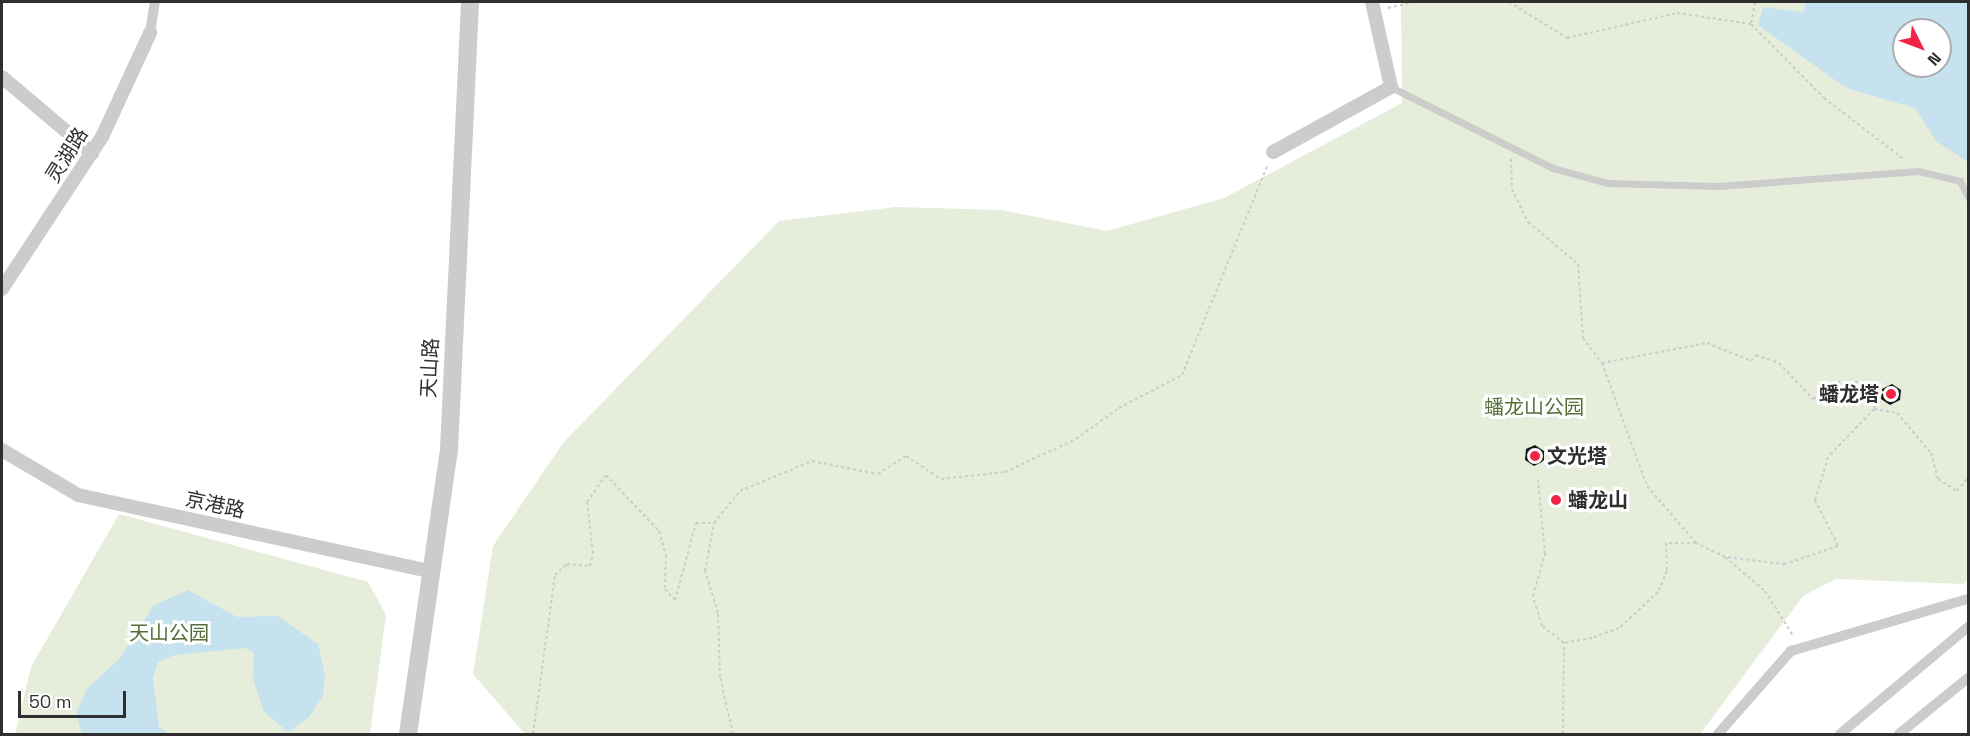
<!DOCTYPE html>
<html>
<head>
<meta charset="utf-8">
<style>
	body { margin:0 }
	#map { position:relative; width:1970px; height:736px; overflow:hidden; background:#fff; font-family:"Space Grotesk","Noto Sans SC",sans-serif }
	div>[style] { position:absolute }
	.green>* { inset:0; background:#e6eddb }
	.water>* { inset:0; background:#c6e2ee }
	.building>* { inset:0; background:#161616 }
	.path>* { height:2px; margin-top:-1px; transform-origin:0; background:repeating-linear-gradient(90deg,#ccc 0 3px,transparent 0 6px) }
	.service>* { height:7px; margin:-3.5px; padding:0 3.5px; transform-origin:3.5px; border-radius:3.5px; background:#ccc }
	.pedestrian>* { height:10px; margin:-5px; padding:0 5px; transform-origin:5px; border-radius:5px; background:#ccc }
	.minor>* { height:14px; margin:-7px; padding:0 7px; transform-origin:7px; border-radius:7px; background:#ccc }
	.tertiary>* { height:18px; margin:-9px; padding:0 9px; transform-origin:9px; border-radius:9px; background:#ccc }
	.dots>* { width:16px; height:16px; translate:-50% -50%; box-sizing:border-box; border:3px solid #fff; border-radius:50% }
	span { translate:-50% -50%; white-space:nowrap; text-align:center; line-height:1.15; -webkit-text-stroke:6px #fff; paint-order:stroke }
	.street-label { font-size:20px; color:#2f2f2f }
	.poi-label { font-size:20px; color:#2f2f2f; font-weight:700 }
	.right { translate:-100% -50%; text-align:right }
	.left { translate:0 -50%; text-align:left }
	.park-label { font-size:20px; color:#566e39 }
	.frame { position:absolute; inset:0; border:3px solid #2f2f2f; pointer-events:none }
	.north { position:absolute; left:1892px; top:18px; width:60px; height:60px; box-sizing:border-box; background:#fff; border:2px solid #acacac; border-radius:50%; rotate:132deg; font-size:16px; font-weight:700; line-height:24px; text-align:center; color:#2f2f2f }
	.north::after { content:''; display:block; margin:auto; width:21px; height:27px; background:#f22445; clip-path:polygon(50% 0,100% 100%,50% 72%,0 100%) }
	.scale { position:absolute; left:18px; top:691px; width:108px; height:27px; box-sizing:border-box; border:3px solid #2f2f2f; border-top:0; padding-left:8px; font-size:18px; line-height:21px; white-space:nowrap; color:#2f2f2f; -webkit-text-stroke:4px #fff; paint-order:stroke }
</style>
</head>
<body>
<div id="map">
	<div class="green">
		<i style="clip-path:polygon(evenodd,1401px 2px,1968px 2px,1968px 579px,1964px 584px,1836px 579px,1803px 596px,1700px 734px,525px 734px,473px 674px,493px 546px,563px 443px,779px 221px,896px 207px,1001px 210px,1107px 231px,1224px 198px,1402px 103px,1401px 2px,1904px 30px,1940px 30px,1940px 66px,1904px 66px,1904px 30px)"></i>
		<i style="clip-path:polygon(119px 514px,368px 582px,386px 615px,370px 734px,15px 734px,31px 667px)"></i>
	</div>
	<div class="water">
		<i style="clip-path:polygon(evenodd,1806px 2px,1967px 2px,1968px 162px,1937px 142px,1915px 108px,1846px 88px,1758px 25px,1763px 7px,1803px 12px,1806px 2px,1904px 30px,1940px 30px,1940px 66px,1904px 66px,1904px 30px)"></i>
		<i style="clip-path:polygon(188px 590px,237px 617px,278px 616px,318px 644px,325px 675px,323px 696px,308px 718px,288px 732px,264px 712px,253px 679px,254px 653px,245px 648px,175px 655px,158px 662px,153px 678px,159px 727px,169px 734px,82px 734px,76px 713px,87px 689px,119px 659px,154px 605px)"></i>
	</div>
	<div class="building">
		<i style="clip-path:polygon(1892px 384px,1901px 390px,1900px 400px,1890px 405px,1881px 399px,1882px 389px)"></i>
		<i style="clip-path:polygon(1535px 445px,1544px 451px,1544px 461px,1534px 466px,1525px 460px,1526px 449px)"></i>
	</div>
	<div class="path">
		<i style="left:1509px;top:2px;width:68px;rotate:31.8deg"></i>
		<i style="left:1567px;top:38px;width:113px;rotate:-12.8deg"></i>
		<i style="left:1677px;top:13px;width:75px;rotate:8.5deg"></i>
		<i style="left:1755px;top:2px;width:22px;rotate:100deg"></i>
		<i style="left:1751px;top:24px;width:104px;rotate:45.4deg"></i>
		<i style="left:1824px;top:98px;width:103px;rotate:37.5deg"></i>
		<i style="left:1388px;top:8px;width:27px;rotate:-13deg"></i>
		<i style="left:1511px;top:159px;width:30px;rotate:88deg"></i>
		<i style="left:1512px;top:189px;width:37px;rotate:64deg"></i>
		<i style="left:1528px;top:222px;width:65px;rotate:40deg"></i>
		<i style="left:1578px;top:264px;width:74px;rotate:86.1deg"></i>
		<i style="left:1583px;top:338px;width:31px;rotate:53deg"></i>
		<i style="left:1602px;top:363px;width:107px;rotate:-10.8deg"></i>
		<i style="left:1707px;top:343px;width:48px;rotate:22.2deg"></i>
		<i style="left:1751px;top:361px;width:8px;rotate:-50deg"></i>
		<i style="left:1756px;top:355px;width:24px;rotate:19deg"></i>
		<i style="left:1779px;top:363px;width:50px;rotate:46.6deg"></i>
		<i style="left:1813px;top:399px;width:29px;rotate:-35deg"></i>
		<i style="left:1837px;top:382px;width:42px"></i>
		<i style="left:1879px;top:382px;width:27px;rotate:100deg"></i>
		<i style="left:1874px;top:409px;width:66px;rotate:133.8deg"></i>
		<i style="left:1828px;top:457px;width:45px;rotate:106.8deg"></i>
		<i style="left:1815px;top:500px;width:51px;rotate:63.4deg"></i>
		<i style="left:1838px;top:546px;width:56px;rotate:161.2deg"></i>
		<i style="left:1785px;top:564px;width:60px;rotate:-173.3deg"></i>
		<i style="left:1725px;top:557px;width:32px;rotate:-154deg"></i>
		<i style="left:1696px;top:543px;width:30px;rotate:180deg"></i>
		<i style="left:1666px;top:543px;width:28px;rotate:88deg"></i>
		<i style="left:1667px;top:571px;width:23px;rotate:113deg"></i>
		<i style="left:1658px;top:592px;width:53px;rotate:137.3deg"></i>
		<i style="left:1619px;top:628px;width:29px;rotate:160deg"></i>
		<i style="left:1592px;top:638px;width:28px;rotate:170deg"></i>
		<i style="left:1564px;top:643px;width:28px;rotate:-142deg"></i>
		<i style="left:1542px;top:626px;width:31px;rotate:-107deg"></i>
		<i style="left:1533px;top:596px;width:44px;rotate:-74.1deg"></i>
		<i style="left:1545px;top:554px;width:74px;rotate:-95.4deg"></i>
		<i style="left:1602px;top:363px;width:131px;rotate:69.9deg"></i>
		<i style="left:1647px;top:486px;width:75px;rotate:49.3deg"></i>
		<i style="left:1874px;top:409px;width:23px;rotate:10deg"></i>
		<i style="left:1897px;top:413px;width:52px;rotate:49.6deg"></i>
		<i style="left:1931px;top:453px;width:27px;rotate:75deg"></i>
		<i style="left:1938px;top:479px;width:22px;rotate:32deg"></i>
		<i style="left:1957px;top:491px;width:17px;rotate:-50deg"></i>
		<i style="left:1725px;top:557px;width:52px;rotate:40.4deg"></i>
		<i style="left:1765px;top:591px;width:54px;rotate:57.8deg"></i>
		<i style="left:533px;top:734px;width:161px;rotate:-82.1deg"></i>
		<i style="left:555px;top:575px;width:16px;rotate:-43deg"></i>
		<i style="left:567px;top:564px;width:23px;rotate:5deg"></i>
		<i style="left:590px;top:566px;width:13px;rotate:-77deg"></i>
		<i style="left:593px;top:553px;width:51px;rotate:-96.7deg"></i>
		<i style="left:587px;top:502px;width:33px;rotate:-55deg"></i>
		<i style="left:606px;top:475px;width:77px;rotate:46.6deg"></i>
		<i style="left:659px;top:531px;width:25px;rotate:74deg"></i>
		<i style="left:666px;top:555px;width:34px;rotate:92deg"></i>
		<i style="left:665px;top:589px;width:15px;rotate:48deg"></i>
		<i style="left:675px;top:600px;width:80px;rotate:-74.7deg"></i>
		<i style="left:696px;top:523px;width:18px"></i>
		<i style="left:733px;top:734px;width:58px;rotate:-102.8deg"></i>
		<i style="left:720px;top:677px;width:64px;rotate:-91.8deg"></i>
		<i style="left:718px;top:613px;width:44px;rotate:-107.2deg"></i>
		<i style="left:705px;top:571px;width:49px;rotate:-79.4deg"></i>
		<i style="left:714px;top:523px;width:41px;rotate:-50.9deg"></i>
		<i style="left:740px;top:491px;width:78px;rotate:-22.6deg"></i>
		<i style="left:812px;top:461px;width:67px;rotate:11.1deg"></i>
		<i style="left:878px;top:474px;width:33px;rotate:-33deg"></i>
		<i style="left:906px;top:456px;width:42px;rotate:33.3deg"></i>
		<i style="left:941px;top:479px;width:64px;rotate:-6.2deg"></i>
		<i style="left:1005px;top:472px;width:78px;rotate:-24.9deg"></i>
		<i style="left:1076px;top:439px;width:53px;rotate:-35.8deg"></i>
		<i style="left:1119px;top:408px;width:71px;rotate:-27.6deg"></i>
		<i style="left:1182px;top:375px;width:228px;rotate:-67.8deg"></i>
		<i style="left:1563px;top:734px;width:91px;rotate:-89.4deg"></i>
	</div>
	<div class="service">
		<i style="left:1391px;top:87px;width:181px;rotate:26.6deg"></i>
		<i style="left:1553px;top:168px;width:56px;rotate:15.5deg"></i>
		<i style="left:1607px;top:183px;width:112px;rotate:1.5deg"></i>
		<i style="left:1719px;top:186px;width:200px;rotate:-4.3deg"></i>
		<i style="left:1918px;top:171px;width:43px;rotate:13.4deg"></i>
		<i style="left:1960px;top:181px;width:18px;rotate:63deg"></i>
	</div>
	<div class="pedestrian">
		<i style="left:150px;top:33px;width:31px;rotate:-81deg"></i>
		<i style="left:1718px;top:734px;width:111px;rotate:-48.7deg"></i>
		<i style="left:1791px;top:651px;width:184px;rotate:-16.4deg"></i>
		<i style="left:1840px;top:734px;width:167px;rotate:-39.9deg"></i>
		<i style="left:1899px;top:734px;width:89px;rotate:-39.1deg"></i>
	</div>
	<div class="minor">
		<i style="left:2px;top:77px;width:118px;rotate:40.2deg"></i>
		<i style="left:1273px;top:152px;width:135px;rotate:-28.8deg"></i>
		<i style="left:1391px;top:87px;width:87px;rotate:-102.6deg"></i>
		<i style="left:2px;top:289px;width:182px;rotate:-56.7deg"></i>
		<i style="left:102px;top:137px;width:115px;rotate:-65.2deg"></i>
		<i style="left:2px;top:450px;width:88px;rotate:30.6deg"></i>
		<i style="left:78px;top:495px;width:361px;rotate:12.2deg"></i>
	</div>
	<div class="tertiary">
		<i style="left:408px;top:734px;width:288px;rotate:-81.8deg"></i>
		<i style="left:449px;top:449px;width:447px;rotate:-87.3deg"></i>
	</div>
	<div class="dots">
		<i style="left:1891px;top:394px;background:#f22445"></i>
		<i style="left:1535px;top:456px;background:#f22445"></i>
		<i style="left:1556px;top:500px;background:#f22445"></i>
	</div>
	<div class="street-label">
		<span style="left:67px;top:155px;rotate:-58deg">灵湖路</span>
		<span style="left:430px;top:368px;rotate:-87deg">天山路</span>
		<span style="left:215px;top:505px;rotate:12deg">京港路</span>
	</div>
	<div class="poi-label">
		<span class="right" style="left:1879px;top:394px">蟠龙塔</span>
		<span class="left" style="left:1547px;top:456px">文光塔</span>
		<span class="left" style="left:1568px;top:500px">蟠龙山</span>
	</div>
	<div class="park-label">
		<span style="left:1534px;top:407px">蟠龙山公园</span>
		<span style="left:169px;top:633px">天山公园</span>
	</div>
	<div class="frame"></div>
	<div class="north">N</div>
	<div class="scale">50 m</div>
</div>
</body>
</html>
